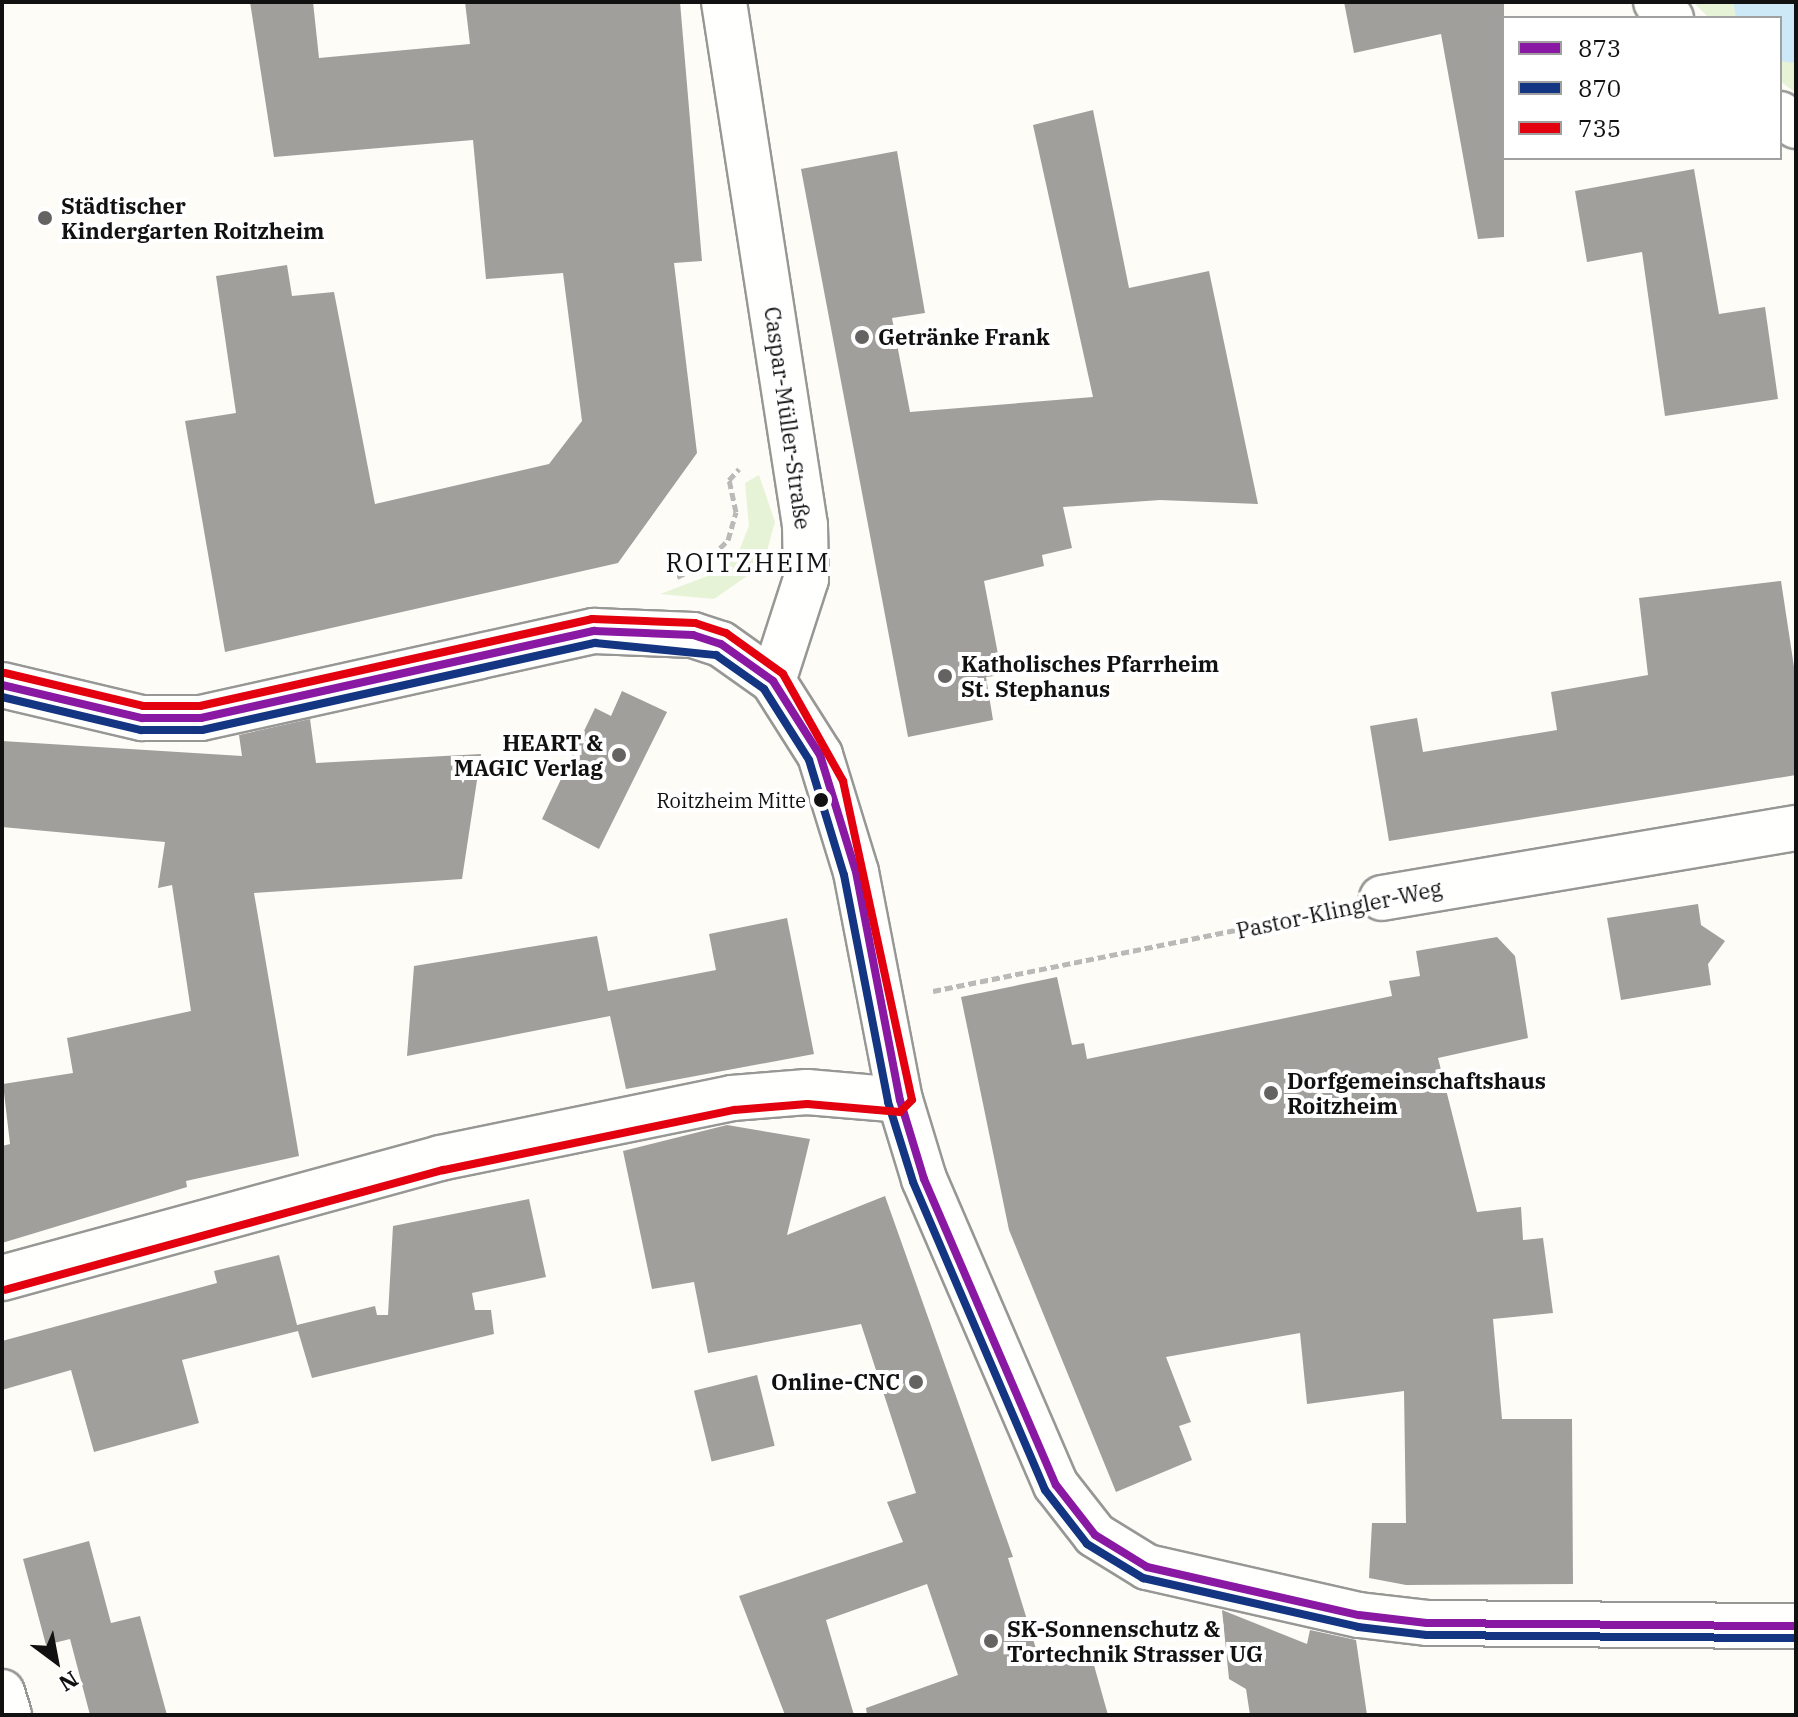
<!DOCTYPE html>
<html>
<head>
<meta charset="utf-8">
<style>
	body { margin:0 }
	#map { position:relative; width:1798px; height:1717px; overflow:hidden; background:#fdfcf7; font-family:"IBM Plex Serif",serif }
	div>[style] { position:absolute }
	.green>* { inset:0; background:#e7f3d7 }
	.river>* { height:110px; margin:-55px; padding:0 55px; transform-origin:55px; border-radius:55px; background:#cde8f7 }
	.building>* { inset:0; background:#a19f9c; transform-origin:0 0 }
	.path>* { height:5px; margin-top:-2.5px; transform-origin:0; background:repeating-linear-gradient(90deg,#b9b9b8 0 8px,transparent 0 12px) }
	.roads { filter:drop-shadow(2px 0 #979795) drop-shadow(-2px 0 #979795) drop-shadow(0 2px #979795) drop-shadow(0 -2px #979795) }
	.minor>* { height:44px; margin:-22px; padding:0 22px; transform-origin:22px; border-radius:22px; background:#fffffe }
	.bus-1>* { height:8px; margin:-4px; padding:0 4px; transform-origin:4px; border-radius:4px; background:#8918a3 }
	.bus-2>* { height:8px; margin:-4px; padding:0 4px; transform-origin:4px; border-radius:4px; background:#143582 }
	.bus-3>* { height:8px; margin:-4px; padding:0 4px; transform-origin:4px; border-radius:4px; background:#e3000f }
	.dots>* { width:22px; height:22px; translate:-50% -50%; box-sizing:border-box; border:4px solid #fff; border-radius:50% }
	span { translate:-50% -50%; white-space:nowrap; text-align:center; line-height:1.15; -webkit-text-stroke:8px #fff; paint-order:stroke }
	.bus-label { font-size:20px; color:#111 }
	.right { translate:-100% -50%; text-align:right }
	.poi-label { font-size:22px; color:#111; font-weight:700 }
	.left { translate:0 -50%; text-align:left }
	.street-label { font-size:22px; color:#111 }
	.quarter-label { font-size:26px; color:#111; letter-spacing:2px }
	.frame { position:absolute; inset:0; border:4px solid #111; pointer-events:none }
	.legend { position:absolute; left:1502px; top:16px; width:280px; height:144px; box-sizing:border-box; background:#fff; border:2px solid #a0a0a0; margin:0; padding:10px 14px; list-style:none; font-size:24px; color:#111 }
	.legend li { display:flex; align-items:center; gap:16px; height:40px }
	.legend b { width:40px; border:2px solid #a0a0a0 }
	.north { position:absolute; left:16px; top:1621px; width:80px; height:80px; -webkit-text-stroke:6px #fff; paint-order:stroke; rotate:148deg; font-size:22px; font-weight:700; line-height:32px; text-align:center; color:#111 }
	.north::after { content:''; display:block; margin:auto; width:28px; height:36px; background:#111; clip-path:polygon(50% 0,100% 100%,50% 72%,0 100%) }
</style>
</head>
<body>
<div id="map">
	<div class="green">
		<i style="clip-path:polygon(1693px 2px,1763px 2px,1780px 18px,1709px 18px)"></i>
		<i style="clip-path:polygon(1780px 18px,1796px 34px,1796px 93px,1780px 81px)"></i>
		<i style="clip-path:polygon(759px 475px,775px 522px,763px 565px,714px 599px,660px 594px,713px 574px,738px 553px,749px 526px,745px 483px)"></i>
	</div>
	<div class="river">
		<i style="left:1789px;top:2px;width:9px;rotate:41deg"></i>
	</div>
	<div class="building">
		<i style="clip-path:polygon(250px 2px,313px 2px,319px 58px,470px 44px,465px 2px,680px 2px,702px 261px,674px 263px,697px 453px,618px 563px,225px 652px,185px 421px,236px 413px,216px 276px,287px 265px,292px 296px,334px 292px,375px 504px,549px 464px,582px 421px,563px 273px,486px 279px,473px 140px,274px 157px)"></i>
		<i style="clip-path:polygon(1344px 2px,1504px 2px,1504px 237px,1478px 239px,1441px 34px,1354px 53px)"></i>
		<i style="clip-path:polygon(1093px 110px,1129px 288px,1209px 271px,1258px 504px,1160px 500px,1063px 507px,1072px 548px,1042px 555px,1044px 566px,984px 581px,1002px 675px,986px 677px,993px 720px,908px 737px,801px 169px,897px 151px,925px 313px,892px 318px,910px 412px,1093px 397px,1033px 125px)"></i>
		<i style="clip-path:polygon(1694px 169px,1719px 314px,1765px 307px,1778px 399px,1665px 416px,1642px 252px,1587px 262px,1575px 191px)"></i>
		<i style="clip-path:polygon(1781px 581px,1796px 680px,1796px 775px,1389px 841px,1370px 726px,1417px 718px,1423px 752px,1557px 730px,1551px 692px,1648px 675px,1639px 598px)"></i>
		<i style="clip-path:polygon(622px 691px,667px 712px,599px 849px,542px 819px,595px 708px,611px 716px)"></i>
		<i style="clip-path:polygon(310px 719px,316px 763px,481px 754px,462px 879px,254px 893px,299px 1156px,186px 1181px,187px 1187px,2px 1243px,2px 1146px,10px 1144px,3px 1084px,73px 1073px,67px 1038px,191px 1011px,172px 885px,158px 888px,165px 842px,2px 827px,2px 741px,242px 756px,239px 735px)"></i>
		<i style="clip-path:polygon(1698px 904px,1701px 925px,1725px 941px,1708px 964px,1711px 985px,1621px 1000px,1607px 918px)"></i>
		<i style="clip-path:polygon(787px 918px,814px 1054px,626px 1089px,610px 1016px,407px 1056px,414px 966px,597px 936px,608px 991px,716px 970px,709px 934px)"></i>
		<i style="clip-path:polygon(1497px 937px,1515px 956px,1528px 1038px,1438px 1058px,1477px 1212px,1521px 1207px,1523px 1240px,1543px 1238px,1553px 1313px,1493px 1319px,1502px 1419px,1572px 1419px,1573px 1584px,1406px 1585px,1369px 1578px,1372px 1523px,1406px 1523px,1404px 1391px,1307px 1404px,1300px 1333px,1166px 1357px,1191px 1422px,1179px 1426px,1192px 1460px,1116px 1492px,1009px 1230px,961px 997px,1057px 977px,1072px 1045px,1084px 1043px,1087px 1059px,1392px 996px,1389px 981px,1420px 976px,1416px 951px)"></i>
		<i style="clip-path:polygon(727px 1125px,810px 1139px,787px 1235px,885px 1196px,1013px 1557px,1008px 1558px,1041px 1665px,1090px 1651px,1108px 1715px,867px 1715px,866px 1708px,958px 1675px,927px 1584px,826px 1620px,854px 1715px,785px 1715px,739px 1596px,903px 1542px,887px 1502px,916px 1493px,861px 1324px,708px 1353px,694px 1282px,652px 1289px,623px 1151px)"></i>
		<i style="clip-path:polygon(529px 1199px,546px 1277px,472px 1293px,475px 1310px,491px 1310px,494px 1334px,312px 1378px,298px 1331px,182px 1360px,199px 1423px,94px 1452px,71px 1370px,2px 1390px,2px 1341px,217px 1283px,214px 1271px,279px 1255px,297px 1325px,375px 1306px,377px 1315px,388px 1315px,393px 1226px)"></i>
		<i style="left:757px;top:1375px;width:73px;height:65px;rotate:76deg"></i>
		<i style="clip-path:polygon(89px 1541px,111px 1623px,140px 1616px,167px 1715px,90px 1715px,70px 1639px,46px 1645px,23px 1559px)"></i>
		<i style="clip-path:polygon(1222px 1610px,1307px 1644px,1310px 1630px,1356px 1640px,1367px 1715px,1250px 1715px,1246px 1689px,1229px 1679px)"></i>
	</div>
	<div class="path">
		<i style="left:677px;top:577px;width:29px;rotate:-25deg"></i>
		<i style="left:703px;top:565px;width:35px;rotate:-45deg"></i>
		<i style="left:728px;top:540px;width:29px;rotate:-74deg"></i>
		<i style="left:736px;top:512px;width:33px;rotate:-102deg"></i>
		<i style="left:729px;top:480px;width:15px;rotate:-48deg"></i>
		<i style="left:933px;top:991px;width:406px;rotate:-11.4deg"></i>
	</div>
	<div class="roads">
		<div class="minor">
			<i style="left:724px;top:2px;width:529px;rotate:81.2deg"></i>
			<i style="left:805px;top:525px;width:54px;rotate:88.9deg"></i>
			<i style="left:806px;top:579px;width:107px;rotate:107.9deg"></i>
			<i style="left:1656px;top:2px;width:22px;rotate:47deg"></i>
			<i style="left:1780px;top:114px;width:20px;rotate:37deg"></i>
			<i style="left:2px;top:685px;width:144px;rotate:13.3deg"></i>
			<i style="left:142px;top:718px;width:59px"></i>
			<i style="left:201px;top:718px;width:403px;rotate:-12.5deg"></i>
			<i style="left:594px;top:631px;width:99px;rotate:2.3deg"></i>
			<i style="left:693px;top:635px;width:29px;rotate:18deg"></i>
			<i style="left:721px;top:644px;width:64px;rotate:35.4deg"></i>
			<i style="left:773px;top:681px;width:88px;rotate:57.6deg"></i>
			<i style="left:820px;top:755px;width:122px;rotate:72.9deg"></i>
			<i style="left:856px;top:872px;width:232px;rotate:79.1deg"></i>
			<i style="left:900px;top:1100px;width:83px;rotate:73.1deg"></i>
			<i style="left:924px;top:1179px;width:333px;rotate:66.7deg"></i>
			<i style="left:1056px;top:1485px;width:63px;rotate:52deg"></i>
			<i style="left:1095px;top:1535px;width:61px;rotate:31.6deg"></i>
			<i style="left:1147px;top:1567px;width:217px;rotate:12.8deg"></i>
			<i style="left:1359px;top:1615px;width:68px;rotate:6.7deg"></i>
			<i style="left:1427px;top:1623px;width:369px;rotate:0.5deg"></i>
			<i style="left:1382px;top:898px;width:420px;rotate:-9.6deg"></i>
			<i style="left:2px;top:1278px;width:454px;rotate:-15.3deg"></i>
			<i style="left:440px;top:1158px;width:298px;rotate:-11.6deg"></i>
			<i style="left:732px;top:1098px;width:75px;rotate:-4.6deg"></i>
			<i style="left:807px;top:1092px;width:93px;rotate:4.9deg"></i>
			<i style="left:2px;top:1692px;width:24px;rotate:73deg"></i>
		</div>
	</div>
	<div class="bus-1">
		<i style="left:2px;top:685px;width:144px;rotate:13.3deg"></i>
		<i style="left:142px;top:718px;width:59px"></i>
		<i style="left:201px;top:718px;width:403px;rotate:-12.5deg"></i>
		<i style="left:594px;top:631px;width:99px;rotate:2.3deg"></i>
		<i style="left:693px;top:635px;width:29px;rotate:18deg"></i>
		<i style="left:721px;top:644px;width:64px;rotate:35.4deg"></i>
		<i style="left:773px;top:681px;width:88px;rotate:57.6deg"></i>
		<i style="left:820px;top:755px;width:122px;rotate:72.9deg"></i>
		<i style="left:856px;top:872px;width:232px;rotate:79.1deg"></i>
		<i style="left:900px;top:1100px;width:83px;rotate:73.1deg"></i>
		<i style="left:924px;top:1179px;width:333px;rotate:66.7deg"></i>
		<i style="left:1056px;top:1485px;width:63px;rotate:52deg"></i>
		<i style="left:1095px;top:1535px;width:61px;rotate:31.6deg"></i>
		<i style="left:1147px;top:1567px;width:217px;rotate:12.8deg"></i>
		<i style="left:1359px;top:1615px;width:68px;rotate:6.7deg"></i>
		<i style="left:1427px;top:1623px;width:369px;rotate:0.5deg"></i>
	</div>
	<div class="bus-2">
		<i style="left:2px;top:697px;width:143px;rotate:13.4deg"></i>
		<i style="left:141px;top:730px;width:61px"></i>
		<i style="left:202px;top:730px;width:403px;rotate:-12.5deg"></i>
		<i style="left:595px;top:643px;width:122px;rotate:5.7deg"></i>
		<i style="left:716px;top:655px;width:59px;rotate:35.3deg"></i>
		<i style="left:764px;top:689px;width:84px;rotate:57.6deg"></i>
		<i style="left:809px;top:760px;width:120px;rotate:73.1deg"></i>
		<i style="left:844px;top:875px;width:231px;rotate:79deg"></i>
		<i style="left:888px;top:1102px;width:84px;rotate:72.6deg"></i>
		<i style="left:913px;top:1182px;width:335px;rotate:66.8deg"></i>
		<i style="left:1045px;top:1490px;width:68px;rotate:52.1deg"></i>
		<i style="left:1087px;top:1544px;width:66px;rotate:31.3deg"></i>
		<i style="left:1143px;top:1578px;width:221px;rotate:12.8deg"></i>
		<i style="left:1358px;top:1627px;width:69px;rotate:6.6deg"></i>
		<i style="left:1427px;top:1635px;width:369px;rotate:0.5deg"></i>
	</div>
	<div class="bus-3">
		<i style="left:5px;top:673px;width:142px;rotate:13.4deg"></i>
		<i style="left:143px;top:706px;width:57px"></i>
		<i style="left:200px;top:706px;width:402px;rotate:-12.5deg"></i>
		<i style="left:592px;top:619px;width:103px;rotate:2.2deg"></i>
		<i style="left:695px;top:623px;width:33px;rotate:18deg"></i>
		<i style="left:726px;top:633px;width:70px;rotate:35.7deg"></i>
		<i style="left:783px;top:674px;width:123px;rotate:60.7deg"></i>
		<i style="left:843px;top:781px;width:326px;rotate:77.8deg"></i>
		<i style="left:912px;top:1100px;width:17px;rotate:135deg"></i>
		<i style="left:900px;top:1112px;width:93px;rotate:-175.1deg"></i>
		<i style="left:807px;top:1104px;width:73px;rotate:175.3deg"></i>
		<i style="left:734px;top:1110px;width:297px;rotate:168.3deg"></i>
		<i style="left:443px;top:1170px;width:454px;rotate:164.7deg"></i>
	</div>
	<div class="dots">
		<i style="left:45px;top:218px;background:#646362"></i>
		<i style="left:862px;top:337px;background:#646362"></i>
		<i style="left:945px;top:676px;background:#646362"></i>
		<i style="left:619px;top:755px;background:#646362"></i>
		<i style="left:821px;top:800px;background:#111"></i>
		<i style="left:1271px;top:1093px;background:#646362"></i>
		<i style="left:916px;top:1382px;background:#646362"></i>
		<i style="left:991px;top:1641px;background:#646362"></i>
	</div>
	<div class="bus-label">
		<span class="right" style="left:806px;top:800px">Roitzheim Mitte</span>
	</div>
	<div class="poi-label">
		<span class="left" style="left:61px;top:218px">Städtischer<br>Kindergarten Roitzheim</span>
		<span class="left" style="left:878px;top:337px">Getränke Frank</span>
		<span class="left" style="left:961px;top:676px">Katholisches Pfarrheim<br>St. Stephanus</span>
		<span class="right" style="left:603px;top:755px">HEART &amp;<br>MAGIC Verlag</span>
		<span class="left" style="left:1287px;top:1093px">Dorfgemeinschaftshaus<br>Roitzheim</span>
		<span class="right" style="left:900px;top:1382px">Online-CNC</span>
		<span class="left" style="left:1007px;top:1641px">SK-Sonnenschutz &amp;<br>Tortechnik Strasser UG</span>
	</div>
	<div class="street-label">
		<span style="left:788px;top:418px;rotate:82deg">Caspar-Müller-Straße</span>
		<span style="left:1339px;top:909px;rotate:-12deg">Pastor-Klingler-Weg</span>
	</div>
	<div class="quarter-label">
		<span style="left:748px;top:563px">ROITZHEIM</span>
	</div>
	<div class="frame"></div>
	<ul class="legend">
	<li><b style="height:10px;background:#8918a3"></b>873</li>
	<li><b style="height:10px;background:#143582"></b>870</li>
	<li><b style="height:10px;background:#e3000f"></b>735</li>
	</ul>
	<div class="north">N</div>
</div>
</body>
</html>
